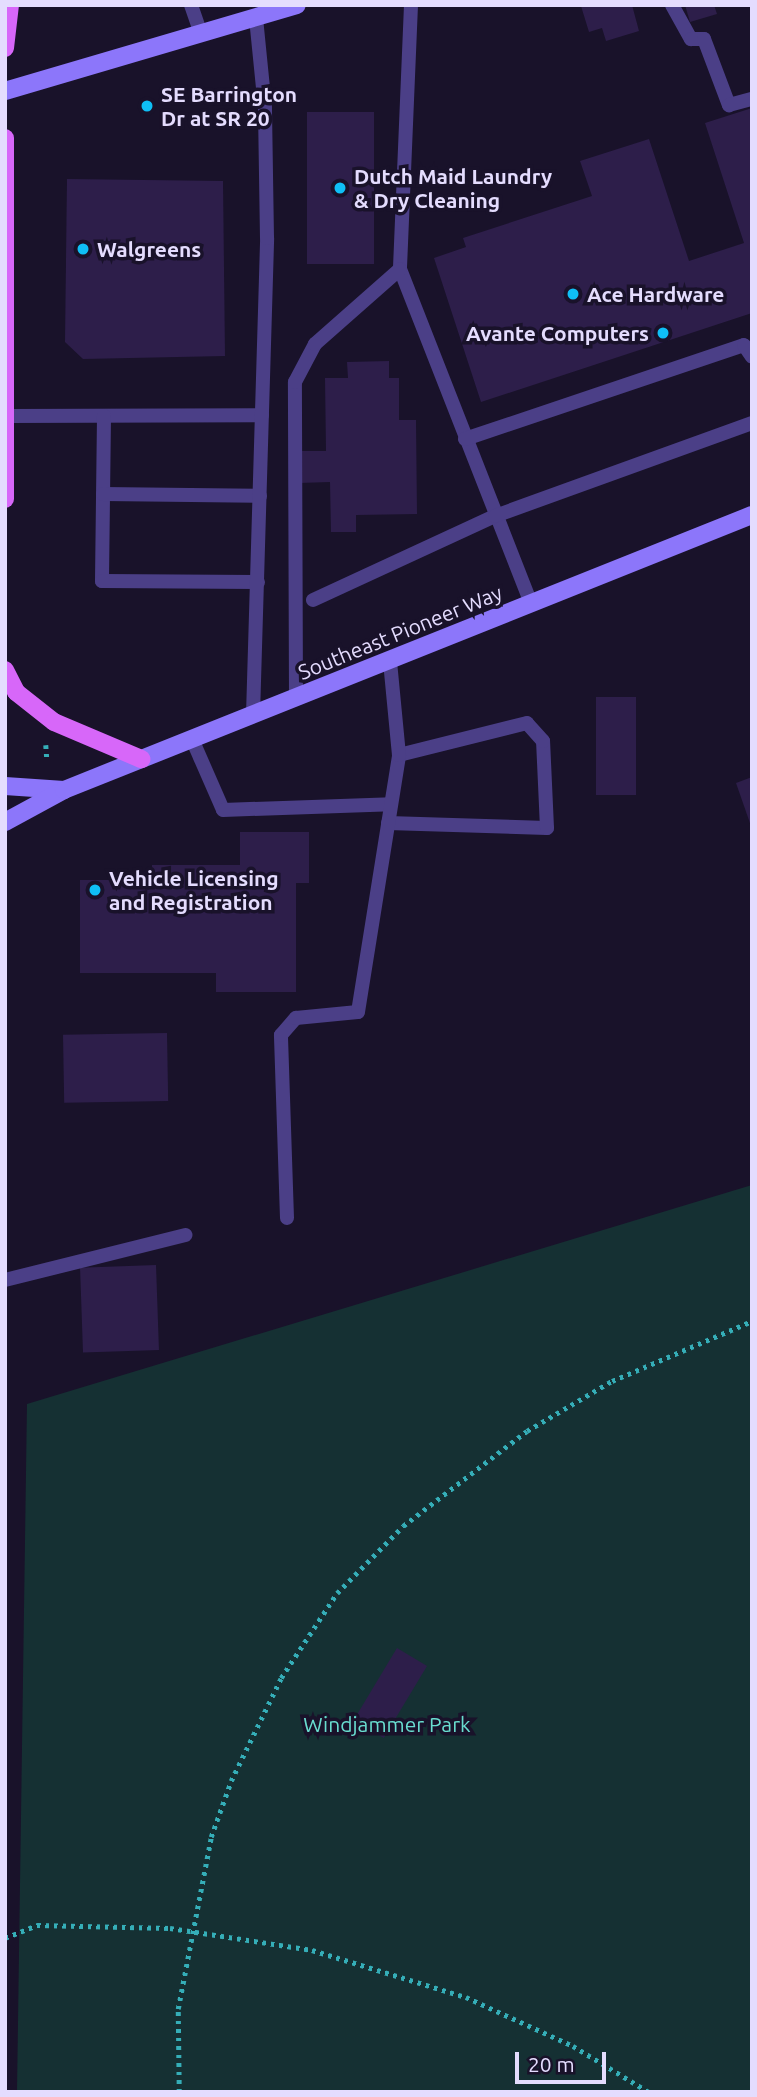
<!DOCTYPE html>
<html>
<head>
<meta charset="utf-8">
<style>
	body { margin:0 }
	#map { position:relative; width:757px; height:2097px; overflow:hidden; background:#19122a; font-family:Ubuntu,sans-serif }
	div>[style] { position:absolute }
	.green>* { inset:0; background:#153033 }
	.building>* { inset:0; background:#2d1e4a; transform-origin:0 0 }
	.path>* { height:4.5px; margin-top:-2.25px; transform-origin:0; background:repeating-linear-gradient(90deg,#35aeb8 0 3.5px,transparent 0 8.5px) }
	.lane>* { height:14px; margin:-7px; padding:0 7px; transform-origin:7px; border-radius:7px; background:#4b3f87 }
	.secondary>* { height:18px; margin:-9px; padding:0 9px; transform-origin:9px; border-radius:9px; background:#8c76fa }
	.primary>* { height:18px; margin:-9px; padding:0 9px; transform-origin:9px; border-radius:9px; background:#d767f9 }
	.dots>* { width:19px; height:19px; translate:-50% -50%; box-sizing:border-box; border:4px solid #19122a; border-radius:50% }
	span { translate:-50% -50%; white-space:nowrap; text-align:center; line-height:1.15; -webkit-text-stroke:7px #19122a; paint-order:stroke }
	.poi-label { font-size:21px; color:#e4dcfe; font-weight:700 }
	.left { translate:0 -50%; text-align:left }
	.right { translate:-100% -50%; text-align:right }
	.street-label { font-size:21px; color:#e4dcfe }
	.park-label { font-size:21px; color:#69ddd0 }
	.frame { position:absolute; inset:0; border:7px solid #e4dcfe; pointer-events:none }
	.scale { position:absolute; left:515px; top:2052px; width:91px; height:32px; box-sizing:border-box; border:4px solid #e4dcfe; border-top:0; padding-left:9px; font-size:21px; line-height:24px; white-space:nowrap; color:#e4dcfe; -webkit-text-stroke:5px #19122a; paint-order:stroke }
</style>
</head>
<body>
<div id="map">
	<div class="green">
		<i style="clip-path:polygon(752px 1185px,752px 2092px,17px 2092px,27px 1404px)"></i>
	</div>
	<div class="building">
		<i style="clip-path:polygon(632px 5px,639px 31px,606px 41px,602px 28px,589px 32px,581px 6px)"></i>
		<i style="clip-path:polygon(685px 5px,714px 5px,717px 14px,690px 22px)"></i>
		<i style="clip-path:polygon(752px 108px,752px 313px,481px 402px,434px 258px,466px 247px,463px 238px,592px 196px,580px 161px,649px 139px,689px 261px,744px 243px,705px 123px)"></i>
		<i style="left:307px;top:112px;width:67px;height:152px"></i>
		<i style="clip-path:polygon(67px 179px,223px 181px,225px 356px,83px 359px,65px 342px)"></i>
		<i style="clip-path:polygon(389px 361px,389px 378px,399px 378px,399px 420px,416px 420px,417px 514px,356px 515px,356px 532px,331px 532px,330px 482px,299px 483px,298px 451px,326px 451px,325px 378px,348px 378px,347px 362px)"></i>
		<i style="left:596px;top:697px;width:40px;height:98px"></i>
		<i style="clip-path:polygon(752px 777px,752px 826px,751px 826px,736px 783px)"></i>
		<i style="clip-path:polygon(240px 832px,309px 832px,309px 883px,296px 883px,296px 992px,216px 992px,216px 973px,80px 973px,80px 880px,120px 880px,120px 872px,152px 872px,152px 865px,240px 865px)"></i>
		<i style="left:167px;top:1033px;width:68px;height:104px;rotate:89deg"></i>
		<i style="left:156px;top:1265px;width:85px;height:76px;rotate:88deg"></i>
		<i style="left:397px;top:1648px;width:35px;height:84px;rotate:31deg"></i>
	</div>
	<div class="path">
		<i style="left:46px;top:745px;width:13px;rotate:86deg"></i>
		<i style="left:5px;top:1938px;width:35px;rotate:-22deg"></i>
		<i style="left:37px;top:1925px;width:133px;rotate:1.3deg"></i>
		<i style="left:170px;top:1928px;width:144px;rotate:8.8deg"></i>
		<i style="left:312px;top:1950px;width:161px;rotate:17deg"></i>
		<i style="left:466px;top:1997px;width:118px;rotate:24.6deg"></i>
		<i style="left:573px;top:2046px;width:89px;rotate:31.2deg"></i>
		<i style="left:179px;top:2092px;width:83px;rotate:-90.7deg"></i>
		<i style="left:178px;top:2009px;width:175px;rotate:-79.1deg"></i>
		<i style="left:211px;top:1837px;width:59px;rotate:-70.3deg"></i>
		<i style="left:231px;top:1781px;width:114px;rotate:-64.1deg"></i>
		<i style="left:281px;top:1678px;width:102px;rotate:-56.6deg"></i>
		<i style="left:337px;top:1593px;width:94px;rotate:-45.4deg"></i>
		<i style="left:403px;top:1526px;width:156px;rotate:-37.5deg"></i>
		<i style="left:527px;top:1431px;width:99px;rotate:-30.5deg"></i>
		<i style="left:612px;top:1381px;width:152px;rotate:-23.2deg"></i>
	</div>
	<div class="lane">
		<i style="left:191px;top:5px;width:31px;rotate:71deg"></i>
		<i style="left:411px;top:5px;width:264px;rotate:92.4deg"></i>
		<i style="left:400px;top:269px;width:360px;rotate:68.6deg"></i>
		<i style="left:672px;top:5px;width:39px;rotate:61deg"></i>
		<i style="left:691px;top:39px;width:13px"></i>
		<i style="left:704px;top:39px;width:71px;rotate:69.3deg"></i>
		<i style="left:729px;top:105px;width:24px;rotate:-15deg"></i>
		<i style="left:7px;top:416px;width:255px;rotate:-0.2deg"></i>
		<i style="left:104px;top:416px;width:165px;rotate:90.7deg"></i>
		<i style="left:102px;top:581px;width:156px;rotate:0.4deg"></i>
		<i style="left:465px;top:439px;width:294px;rotate:-18.6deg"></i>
		<i style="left:744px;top:345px;width:14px;rotate:56deg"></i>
		<i style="left:103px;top:494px;width:157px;rotate:0.7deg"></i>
		<i style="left:313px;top:600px;width:200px;rotate:-24.8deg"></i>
		<i style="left:495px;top:516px;width:273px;rotate:-19.9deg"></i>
		<i style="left:296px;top:698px;width:316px;rotate:-90.2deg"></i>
		<i style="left:295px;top:382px;width:43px;rotate:-62.2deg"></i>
		<i style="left:315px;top:344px;width:113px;rotate:-41.4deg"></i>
		<i style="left:253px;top:715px;width:477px;rotate:-88.3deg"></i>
		<i style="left:267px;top:238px;width:130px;rotate:-90.9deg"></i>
		<i style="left:265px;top:108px;width:90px;rotate:-95.7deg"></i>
		<i style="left:192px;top:739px;width:77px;rotate:66.4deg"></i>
		<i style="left:223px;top:810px;width:168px;rotate:-2deg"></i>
		<i style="left:388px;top:823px;width:159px;rotate:1.8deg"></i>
		<i style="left:547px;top:828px;width:87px;rotate:-92.6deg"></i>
		<i style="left:543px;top:741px;width:24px;rotate:-132deg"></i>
		<i style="left:527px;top:723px;width:132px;rotate:166deg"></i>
		<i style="left:287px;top:1218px;width:183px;rotate:-91.9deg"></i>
		<i style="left:281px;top:1035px;width:23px;rotate:-49deg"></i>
		<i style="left:296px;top:1018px;width:62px;rotate:-5.5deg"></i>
		<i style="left:358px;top:1012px;width:260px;rotate:-80.9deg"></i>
		<i style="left:399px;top:755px;width:94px;rotate:-95.5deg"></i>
		<i style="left:5px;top:1280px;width:186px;rotate:-14deg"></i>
	</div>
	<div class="secondary">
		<i style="left:5px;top:91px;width:304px;rotate:-16.4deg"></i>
		<i style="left:5px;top:786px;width:59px;rotate:3.9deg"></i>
		<i style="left:5px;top:822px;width:67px;rotate:-28.5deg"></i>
		<i style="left:64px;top:790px;width:741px;rotate:-21.79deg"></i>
	</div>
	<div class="primary">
		<i style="left:5px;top:48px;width:43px;rotate:-83.4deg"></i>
		<i style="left:5px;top:138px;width:361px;rotate:90deg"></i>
		<i style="left:5px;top:670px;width:25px;rotate:63deg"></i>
		<i style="left:16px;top:692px;width:48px;rotate:38.3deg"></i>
		<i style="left:54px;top:722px;width:95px;rotate:23deg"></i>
	</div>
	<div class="dots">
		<i style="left:147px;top:106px;background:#0fbff6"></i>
		<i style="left:340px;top:188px;background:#0fbff6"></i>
		<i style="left:83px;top:249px;background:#0fbff6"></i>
		<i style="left:573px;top:294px;background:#0fbff6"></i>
		<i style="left:663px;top:333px;background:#0fbff6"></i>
		<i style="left:95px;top:890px;background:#0fbff6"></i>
	</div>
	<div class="poi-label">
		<span class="left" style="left:161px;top:106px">SE Barrington<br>Dr at SR 20</span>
		<span class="left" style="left:354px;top:188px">Dutch Maid Laundry<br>&amp; Dry Cleaning</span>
		<span class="left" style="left:97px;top:249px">Walgreens</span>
		<span class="left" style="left:587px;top:294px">Ace Hardware</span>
		<span class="right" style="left:649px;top:333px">Avante Computers</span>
		<span class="left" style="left:109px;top:890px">Vehicle Licensing<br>and Registration</span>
	</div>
	<div class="street-label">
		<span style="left:400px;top:632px;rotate:-22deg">Southeast Pioneer Way</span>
	</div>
	<div class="park-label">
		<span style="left:387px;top:1724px">Windjammer Park</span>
	</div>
	<div class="frame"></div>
	<div class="scale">20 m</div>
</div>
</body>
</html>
